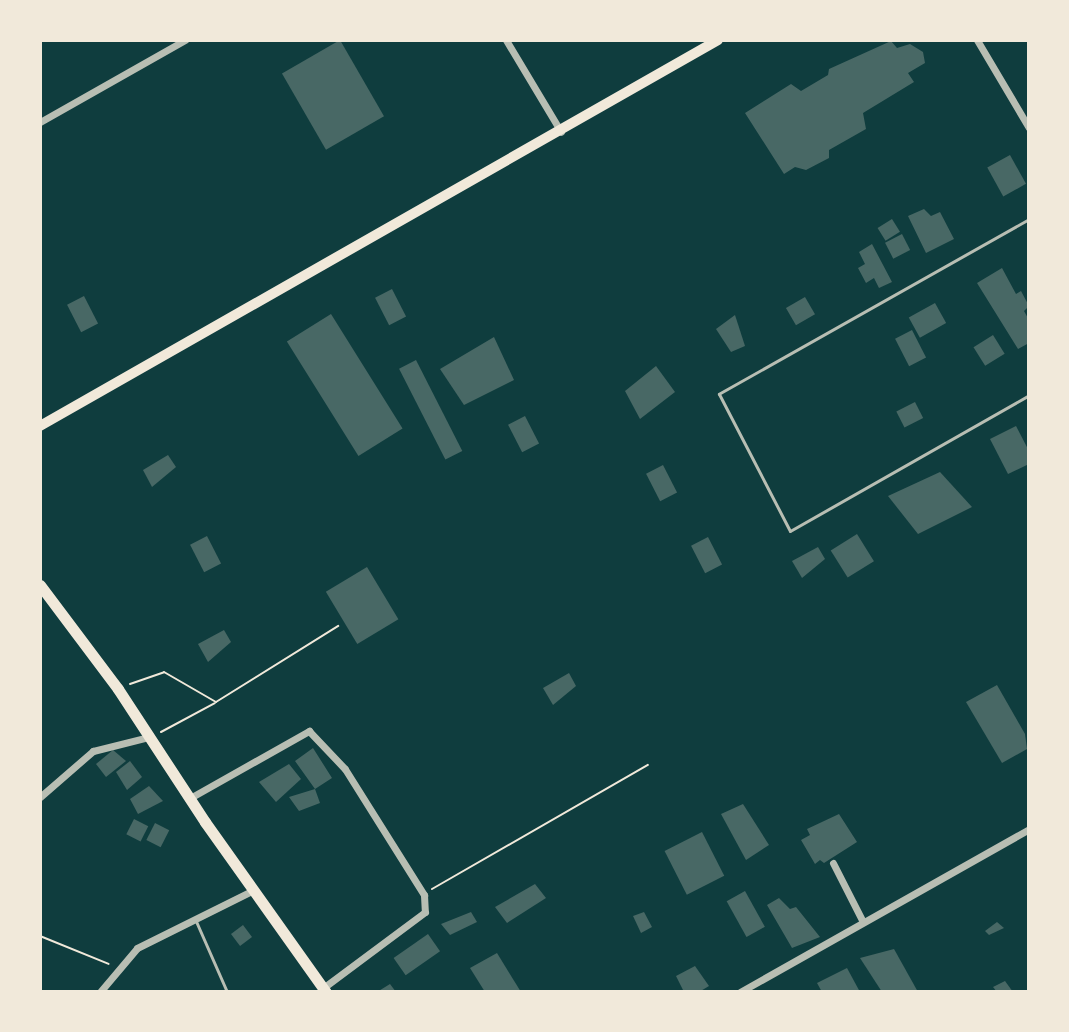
<!DOCTYPE html>
<html>
<head>
<meta charset="utf-8">
<style>
	body { margin:0 }
	#map { position:relative; width:1069px; height:1032px; overflow:hidden; background:#0f3d3e; font-family:Helvetica,sans-serif }
	div>[style] { position:absolute }
	.building>* { inset:0; background:#486865; transform-origin:0 0 }
	.path>* { height:2px; margin:-1px; padding:0 1px; transform-origin:1px; border-radius:1px; background:#f1e9da }
	.service>* { height:3px; margin:-1.5px; padding:0 1.5px; transform-origin:1.5px; border-radius:1.5px; background:#b8beb3 }
	.minor>* { height:7px; margin:-3.5px; padding:0 3.5px; transform-origin:3.5px; border-radius:3.5px; background:#b8beb3 }
	.secondary>* { height:10px; margin:-5px; padding:0 5px; transform-origin:5px; border-radius:5px; background:#f1e9da }
	.primary>* { height:11px; margin:-5.5px; padding:0 5.5px; transform-origin:5.5px; border-radius:5.5px; background:#f1e9da }
	span { translate:-50% -50%; white-space:nowrap; text-align:center; line-height:1.15; -webkit-text-stroke:7px #f1e9da; paint-order:stroke }
	.frame { position:absolute; inset:0; border:42px solid #f1e9da; pointer-events:none }
</style>
</head>
<body>
<div id="map">
	<div class="building">
		<i style="left:340px;top:40px;width:88px;height:67px;rotate:60deg"></i>
		<i style="clip-path:polygon(891px 41px,897px 48px,910px 44px,923px 52px,925px 63px,908px 73px,914px 82px,863px 113px,866px 129px,829px 150px,829px 158px,806px 170px,795px 167px,784px 174px,745px 113px,791px 84px,801px 91px,828px 75px,829px 69px)"></i>
		<i style="left:1010px;top:155px;width:33px;height:26px;rotate:61deg"></i>
		<i style="clip-path:polygon(924px 209px,931px 216px,940px 212px,954px 239px,926px 253px,908px 216px)"></i>
		<i style="left:892px;top:219px;width:15px;height:17px;rotate:58deg"></i>
		<i style="left:902px;top:234px;width:18px;height:19px;rotate:63deg"></i>
		<i style="clip-path:polygon(872px 244px,892px 282px,879px 288px,874px 278px,866px 283px,858px 268px,865px 264px,859px 252px)"></i>
		<i style="clip-path:polygon(1002px 268px,1016px 294px,1021px 291px,1029px 306px,1024px 311px,1029px 320px,1029px 343px,1018px 349px,977px 283px)"></i>
		<i style="left:392px;top:289px;width:31px;height:19px;rotate:63deg"></i>
		<i style="left:84px;top:296px;width:31px;height:19px;rotate:63deg"></i>
		<i style="left:805px;top:297px;width:20px;height:22px;rotate:60deg"></i>
		<i style="left:935px;top:303px;width:23px;height:30px;rotate:61deg"></i>
		<i style="left:331px;top:314px;width:135px;height:52px;rotate:58deg"></i>
		<i style="clip-path:polygon(735px 315px,745px 346px,731px 352px,716px 329px)"></i>
		<i style="left:912px;top:330px;width:31px;height:19px;rotate:63deg"></i>
		<i style="left:993px;top:335px;width:22px;height:23px;rotate:58deg"></i>
		<i style="clip-path:polygon(494px 337px,514px 380px,464px 405px,440px 369px)"></i>
		<i style="left:416px;top:360px;width:102px;height:19px;rotate:63deg"></i>
		<i style="clip-path:polygon(656px 366px,675px 392px,640px 419px,625px 391px)"></i>
		<i style="left:915px;top:402px;width:18px;height:21px;rotate:63deg"></i>
		<i style="left:525px;top:416px;width:31px;height:19px;rotate:63deg"></i>
		<i style="clip-path:polygon(1016px 426px,1029px 451px,1029px 464px,1008px 474px,990px 439px)"></i>
		<i style="clip-path:polygon(168px 455px,176px 467px,152px 487px,143px 470px)"></i>
		<i style="left:663px;top:465px;width:31px;height:19px;rotate:63deg"></i>
		<i style="clip-path:polygon(940px 472px,972px 507px,918px 534px,888px 496px)"></i>
		<i style="left:857px;top:534px;width:32px;height:31px;rotate:58deg"></i>
		<i style="left:207px;top:536px;width:31px;height:19px;rotate:63deg"></i>
		<i style="left:708px;top:537px;width:31px;height:19px;rotate:63deg"></i>
		<i style="clip-path:polygon(818px 547px,825px 559px,802px 578px,792px 561px)"></i>
		<i style="left:367px;top:567px;width:61px;height:48px;rotate:59deg"></i>
		<i style="clip-path:polygon(224px 630px,231px 642px,208px 662px,198px 644px)"></i>
		<i style="clip-path:polygon(569px 673px,576px 686px,553px 705px,543px 688px)"></i>
		<i style="clip-path:polygon(997px 685px,1025px 734px,1027px 749px,1002px 763px,966px 702px)"></i>
		<i style="clip-path:polygon(313px 748px,332px 778px,315px 789px,320px 803px,299px 811px,289px 797px,315px 789px,295px 761px)"></i>
		<i style="clip-path:polygon(113px 750px,126px 761px,106px 777px,96px 764px)"></i>
		<i style="clip-path:polygon(130px 761px,142px 777px,127px 790px,116px 772px)"></i>
		<i style="clip-path:polygon(289px 764px,301px 779px,276px 802px,259px 782px)"></i>
		<i style="clip-path:polygon(149px 786px,163px 801px,138px 814px,130px 799px)"></i>
		<i style="clip-path:polygon(743px 804px,769px 845px,746px 860px,721px 814px)"></i>
		<i style="clip-path:polygon(839px 814px,857px 842px,824px 863px,820px 860px,815px 864px,801px 840px,810px 835px,807px 829px)"></i>
		<i style="left:134px;top:819px;width:16px;height:17px;rotate:27deg"></i>
		<i style="left:155px;top:823px;width:16px;height:19px;rotate:27deg"></i>
		<i style="left:702px;top:832px;width:49px;height:42px;rotate:63deg"></i>
		<i style="clip-path:polygon(535px 884px,546px 898px,507px 923px,495px 907px)"></i>
		<i style="left:745px;top:891px;width:41px;height:21px;rotate:61deg"></i>
		<i style="clip-path:polygon(779px 898px,790px 909px,796px 907px,820px 937px,792px 948px,767px 905px)"></i>
		<i style="clip-path:polygon(471px 912px,477px 922px,450px 935px,441px 924px)"></i>
		<i style="clip-path:polygon(644px 912px,652px 927px,641px 933px,633px 916px)"></i>
		<i style="clip-path:polygon(997px 922px,1004px 928px,989px 935px,985px 931px)"></i>
		<i style="left:243px;top:925px;width:15px;height:15px;rotate:53deg"></i>
		<i style="left:428px;top:934px;width:21px;height:42px;rotate:55deg"></i>
		<i style="clip-path:polygon(894px 949px,918px 992px,882px 992px,860px 958px)"></i>
		<i style="clip-path:polygon(497px 953px,521px 992px,485px 992px,470px 968px)"></i>
		<i style="clip-path:polygon(695px 966px,709px 986px,699px 992px,684px 992px,676px 976px)"></i>
		<i style="clip-path:polygon(847px 968px,860px 992px,822px 992px,817px 983px)"></i>
		<i style="clip-path:polygon(1005px 981px,1013px 992px,997px 992px,993px 987px)"></i>
		<i style="clip-path:polygon(390px 984px,396px 992px,377px 992px)"></i>
	</div>
	<div class="path">
		<i style="left:130px;top:684px;width:36px;rotate:-19deg"></i>
		<i style="left:164px;top:672px;width:60px;rotate:30deg"></i>
		<i style="left:216px;top:702px;width:144px;rotate:-31.9deg"></i>
		<i style="left:161px;top:732px;width:61px;rotate:-28.2deg"></i>
		<i style="left:432px;top:889px;width:249px;rotate:-29.9deg"></i>
		<i style="left:40px;top:936px;width:74px;rotate:22.1deg"></i>
	</div>
	<div class="service">
		<i style="left:1029px;top:219px;width:356px;rotate:150.6deg"></i>
		<i style="left:719px;top:394px;width:154px;rotate:62.6deg"></i>
		<i style="left:790px;top:531px;width:275px;rotate:-29.6deg"></i>
		<i style="left:195px;top:919px;width:80px;rotate:66.3deg"></i>
	</div>
	<div class="minor">
		<i style="left:506px;top:40px;width:107px;rotate:59.1deg"></i>
		<i style="left:977px;top:40px;width:102px;rotate:59.4deg"></i>
		<i style="left:40px;top:122px;width:167px;rotate:-29.5deg"></i>
		<i style="left:40px;top:797px;width:70px;rotate:-41deg"></i>
		<i style="left:93px;top:751px;width:58px;rotate:-14deg"></i>
		<i style="left:190px;top:798px;width:137px;rotate:-29.4deg"></i>
		<i style="left:309px;top:731px;width:52px;rotate:46.5deg"></i>
		<i style="left:345px;top:769px;width:149px;rotate:57.9deg"></i>
		<i style="left:424px;top:895px;width:17px;rotate:87deg"></i>
		<i style="left:425px;top:912px;width:127px;rotate:143.3deg"></i>
		<i style="left:833px;top:863px;width:66px;rotate:63deg"></i>
		<i style="left:100px;top:992px;width:57px;rotate:-49.9deg"></i>
		<i style="left:137px;top:948px;width:131px;rotate:-26.4deg"></i>
		<i style="left:740px;top:992px;width:332px;rotate:-29.4deg"></i>
	</div>
	<div class="secondary">
		<i style="left:40px;top:426px;width:780px;rotate:-29.65deg"></i>
	</div>
	<div class="primary">
		<i style="left:40px;top:585px;width:130px;rotate:53.1deg"></i>
		<i style="left:118px;top:689px;width:159px;rotate:56.8deg"></i>
		<i style="left:205px;top:822px;width:209px;rotate:54.6deg"></i>
	</div>
	<div class="frame"></div>
</div>
</body>
</html>
